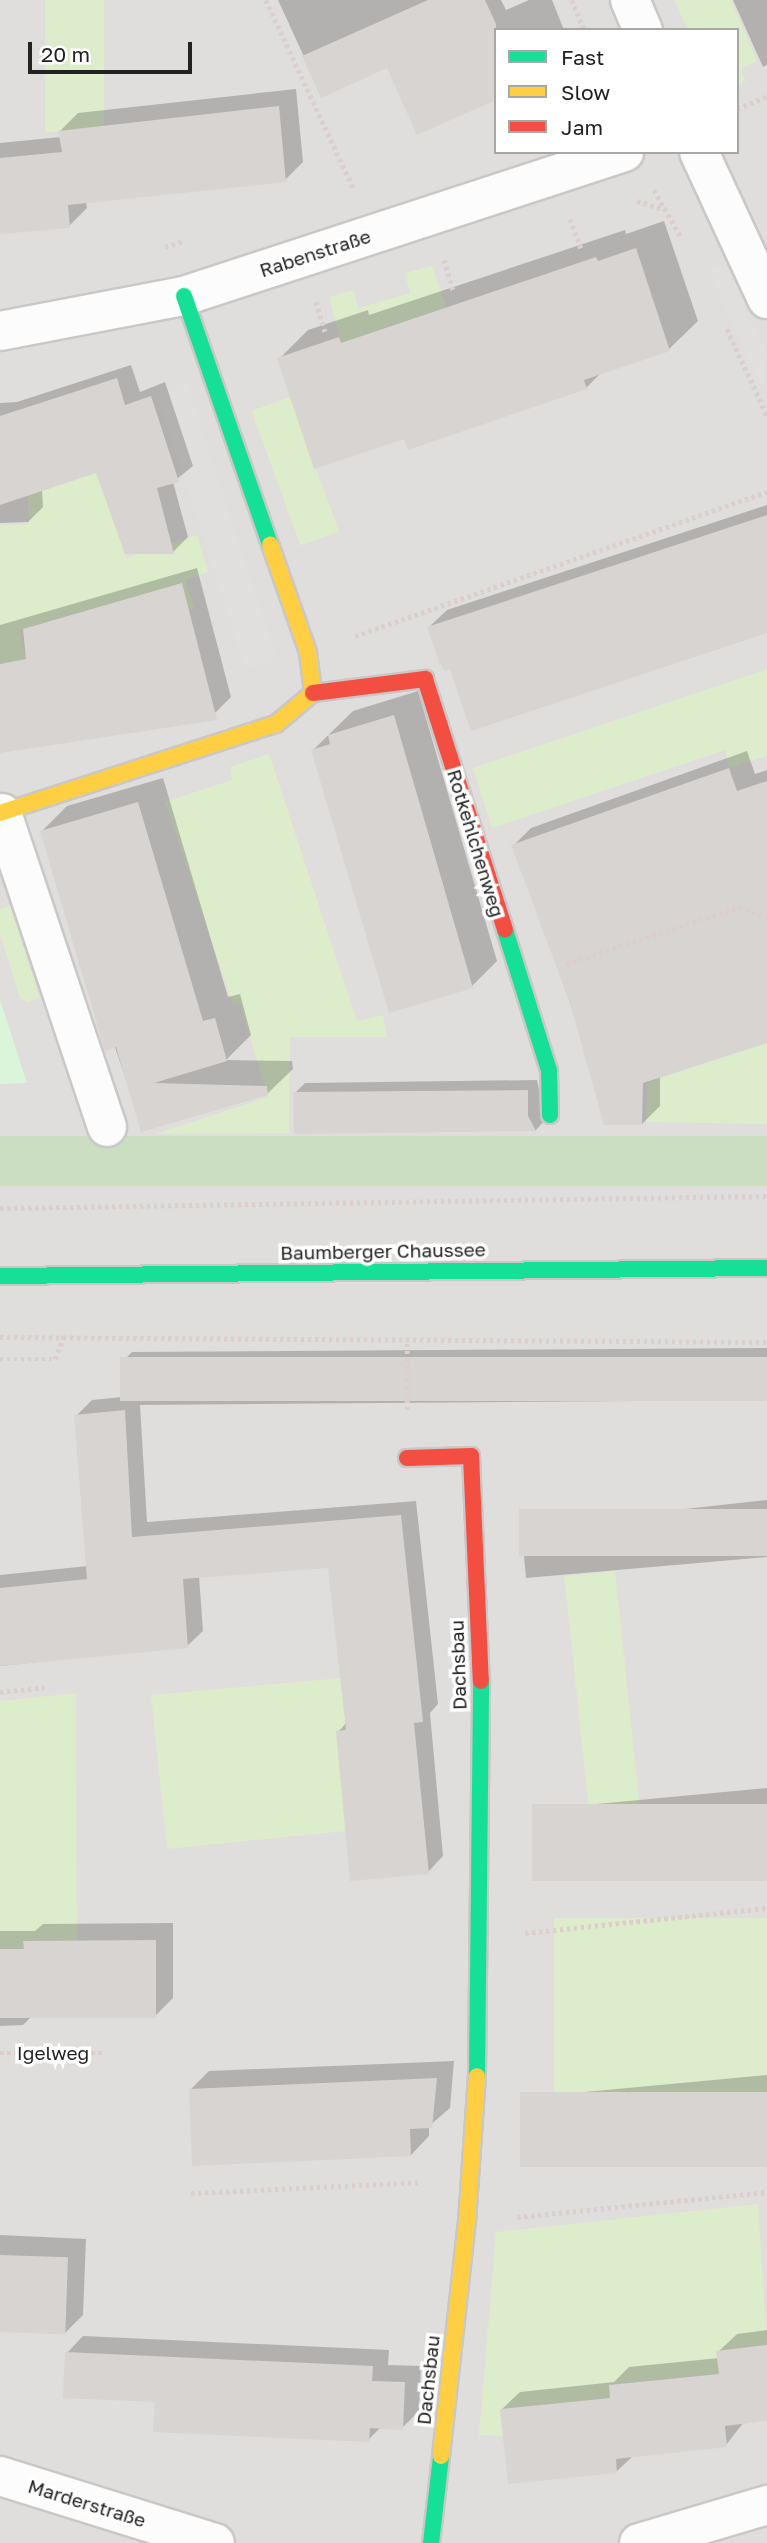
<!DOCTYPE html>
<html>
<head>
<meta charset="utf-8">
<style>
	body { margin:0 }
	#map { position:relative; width:767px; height:2543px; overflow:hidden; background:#f0eeeb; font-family:"Golos Text",sans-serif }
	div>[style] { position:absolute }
	.residential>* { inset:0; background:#dfdedc }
	.grass>* { inset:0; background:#ddeccb; transform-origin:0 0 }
	.forest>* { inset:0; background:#cbdec1; transform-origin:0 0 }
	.park>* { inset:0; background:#daf5da }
	.parking>* { inset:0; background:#e0dfde; transform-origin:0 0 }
	.shadow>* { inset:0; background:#0003 }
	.building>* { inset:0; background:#d7d4d2; transform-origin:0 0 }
	.path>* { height:4.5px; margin-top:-2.25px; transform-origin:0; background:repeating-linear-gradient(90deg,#dccecd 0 3.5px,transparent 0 7px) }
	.roads { filter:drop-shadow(2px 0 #c9c8c7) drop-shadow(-2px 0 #c9c8c7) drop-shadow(0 2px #c9c8c7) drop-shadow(0 -2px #c9c8c7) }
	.street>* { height:38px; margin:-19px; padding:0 19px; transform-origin:19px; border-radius:19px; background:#fdfcfc }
	.fast>* { height:16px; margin:-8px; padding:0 8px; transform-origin:8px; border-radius:8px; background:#16e098 }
	.slow>* { height:16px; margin:-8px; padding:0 8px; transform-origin:8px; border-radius:8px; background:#ffcf43 }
	.jam>* { height:16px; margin:-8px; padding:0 8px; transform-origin:8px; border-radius:8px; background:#f24e42 }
	span { translate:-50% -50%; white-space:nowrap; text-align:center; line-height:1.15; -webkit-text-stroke:7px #fff; paint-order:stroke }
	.street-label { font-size:19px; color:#222 }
	.legend { position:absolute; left:494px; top:28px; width:245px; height:126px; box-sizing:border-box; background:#fff; border:2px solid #a7a7a7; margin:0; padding:9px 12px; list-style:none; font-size:21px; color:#222 }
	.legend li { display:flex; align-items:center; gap:14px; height:35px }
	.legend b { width:35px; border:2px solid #a7a7a7 }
	.scale { position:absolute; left:28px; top:42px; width:164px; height:32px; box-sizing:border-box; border:4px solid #222; border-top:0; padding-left:9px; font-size:21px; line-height:24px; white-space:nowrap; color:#222; -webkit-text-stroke:5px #fff; paint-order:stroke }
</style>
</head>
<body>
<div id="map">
	<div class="residential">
		<i style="clip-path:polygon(evenodd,0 0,767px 0,767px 2543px,0 2543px,0 0,496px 30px,737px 30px,737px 152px,496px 152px,496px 30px)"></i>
	</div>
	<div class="grass">
		<i style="left:45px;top:0;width:59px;height:132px"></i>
		<i style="clip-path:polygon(674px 0,731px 0,757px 61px,740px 69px,746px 81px,737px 86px,737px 30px,688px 30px)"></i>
		<i style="clip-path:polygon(432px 266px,446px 307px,341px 343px,329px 297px,353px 290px,359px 308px,410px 293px,405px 273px)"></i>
		<i style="left:290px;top:397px;width:143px;height:41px;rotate:70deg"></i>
		<i style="clip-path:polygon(142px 458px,118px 534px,126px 558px,197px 535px,208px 572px,185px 580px,194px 608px,116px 634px,66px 617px,19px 630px,26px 659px,0 664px,0 525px,29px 524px,27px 474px,65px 483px)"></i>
		<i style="clip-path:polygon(767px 669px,767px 756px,729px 768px,725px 750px,492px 828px,473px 768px)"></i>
		<i style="clip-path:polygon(269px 754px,357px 1021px,383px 1015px,387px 1037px,290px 1037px,289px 1133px,155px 1134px,268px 1097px,240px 1003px,233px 1005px,165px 802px,232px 780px,230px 767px)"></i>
		<i style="clip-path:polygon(10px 906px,40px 998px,28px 1002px,20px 998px,0 934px,0 909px)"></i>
		<i style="clip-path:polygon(767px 1042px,767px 1124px,646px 1122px,648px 1082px)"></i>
		<i style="left:615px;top:1571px;width:246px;height:51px;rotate:84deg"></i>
		<i style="clip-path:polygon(342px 1678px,346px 1730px,336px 1731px,346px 1831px,167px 1849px,151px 1695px)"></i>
		<i style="clip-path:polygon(76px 1693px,77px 1941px,23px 1941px,24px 1949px,0 1949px,0 1701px)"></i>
		<i style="left:767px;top:1918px;width:174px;height:213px;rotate:90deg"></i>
		<i style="clip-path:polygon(758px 2204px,767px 2345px,719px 2374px,609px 2385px,610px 2398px,500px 2409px,503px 2436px,479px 2435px,496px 2232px)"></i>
	</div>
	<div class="forest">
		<i style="left:767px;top:1136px;width:50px;height:767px;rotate:90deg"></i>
	</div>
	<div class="park">
		<i style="clip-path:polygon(0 1000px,27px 1083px,0 1084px)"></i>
	</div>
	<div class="parking">
		<i style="clip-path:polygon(726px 263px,767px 352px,764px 392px,708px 270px)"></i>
		<i style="left:187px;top:384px;width:290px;height:32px;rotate:72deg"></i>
	</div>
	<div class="shadow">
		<i style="clip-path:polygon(278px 0,501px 0,506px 10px,529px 0,552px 0,564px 30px,496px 30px,388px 66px,322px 96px)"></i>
		<i style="clip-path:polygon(733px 0,767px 0,767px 65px,763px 67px)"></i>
		<i style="clip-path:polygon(296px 89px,303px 162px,285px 180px,86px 202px,87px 208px,69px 226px,0 233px,0 143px,61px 137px,60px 131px,78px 113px)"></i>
		<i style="clip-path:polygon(664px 221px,698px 321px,669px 349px,602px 372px,586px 388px,405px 436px,279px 359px,308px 330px,368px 310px,369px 315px,625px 230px,626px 234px)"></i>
		<i style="clip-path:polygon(131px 365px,140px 392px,165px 382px,193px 466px,173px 482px,188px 537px,173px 552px,97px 471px,42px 489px,43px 507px,28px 522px,0 523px,0 403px,17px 402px)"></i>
		<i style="clip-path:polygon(767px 505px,767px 631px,451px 667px,429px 627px,447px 610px)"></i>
		<i style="clip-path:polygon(197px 568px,231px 697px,215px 713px,0 751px,0 625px)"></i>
		<i style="clip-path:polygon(418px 691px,497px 961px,472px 986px,313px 750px,353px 711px)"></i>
		<i style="clip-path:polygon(747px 751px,755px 774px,767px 770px,767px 1041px,660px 1076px,660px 1106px,642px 1124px,576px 1019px,513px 846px,531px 828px)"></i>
		<i style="clip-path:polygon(163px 778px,228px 997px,240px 994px,251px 1035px,226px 1060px,292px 1061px,293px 1069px,267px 1094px,143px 1130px,42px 831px,67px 806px)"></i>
		<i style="clip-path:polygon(537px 1080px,545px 1120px,536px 1130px,490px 1131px,295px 1093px,305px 1083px)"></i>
		<i style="clip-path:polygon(767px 1348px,767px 1400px,140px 1405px,147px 1522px,416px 1501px,438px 1704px,430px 1713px,443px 1856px,428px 1872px,338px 1732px,347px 1722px,329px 1566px,199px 1576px,203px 1631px,187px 1646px,0 1666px,0 1575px,88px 1566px,76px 1416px,92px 1400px,122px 1397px,122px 1362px,132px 1352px)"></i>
		<i style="clip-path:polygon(767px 1500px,767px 1557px,526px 1578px,522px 1536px,532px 1526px)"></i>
		<i style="clip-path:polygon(767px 1788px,767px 1880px,535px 1827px,554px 1808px)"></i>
		<i style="clip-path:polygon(173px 1923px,173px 1998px,155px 2016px,32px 2016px,23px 2025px,0 2026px,0 1931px,35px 1931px,43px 1924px)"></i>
		<i style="clip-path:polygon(454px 2061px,450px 2108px,429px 2126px,429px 2136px,411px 2155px,190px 2090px,209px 2071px)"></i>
		<i style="clip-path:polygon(767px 2075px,767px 2166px,523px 2115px,542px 2096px)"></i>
		<i style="clip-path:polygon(0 2235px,86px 2239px,83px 2315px,64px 2334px,0 2331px)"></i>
		<i style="clip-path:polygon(767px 2330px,767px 2419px,744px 2422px,726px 2445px,633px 2456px,617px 2471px,501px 2410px,520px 2392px,614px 2382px,629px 2367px,719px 2358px,718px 2352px,737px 2334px)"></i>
		<i style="clip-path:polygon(83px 2336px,389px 2350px,388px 2365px,421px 2366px,419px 2411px,402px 2428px,381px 2427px,368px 2440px,157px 2401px,67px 2353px)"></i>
	</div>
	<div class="building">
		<i style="clip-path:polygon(428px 0,485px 0,496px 24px,496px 100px,417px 135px,387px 68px,321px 98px,302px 56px)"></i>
		<i style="clip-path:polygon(279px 106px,286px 182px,68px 205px,70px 228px,0 234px,0 158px,62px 152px,58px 131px)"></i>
		<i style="clip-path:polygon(636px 248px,670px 351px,584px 380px,587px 389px,431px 442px,408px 450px,404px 439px,314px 469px,277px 358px,339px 337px,341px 343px,596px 257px,598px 261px)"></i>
		<i style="clip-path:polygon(117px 378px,125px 405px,151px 396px,179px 482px,157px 488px,174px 554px,125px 554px,96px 473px,0 505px,0 416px)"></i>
		<i style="clip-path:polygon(767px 515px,767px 633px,471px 731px,450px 669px,445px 671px,439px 662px,427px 627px)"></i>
		<i style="clip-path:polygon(182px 583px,217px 720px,0 753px,0 664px,26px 659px,23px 629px)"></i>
		<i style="clip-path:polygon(394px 715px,473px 988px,389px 1013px,311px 750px,330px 744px,328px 735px)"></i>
		<i style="clip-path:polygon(729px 768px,737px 791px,767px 781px,767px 1043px,643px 1083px,642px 1125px,604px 1125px,570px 1003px,511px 845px)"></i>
		<i style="clip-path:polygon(138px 802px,203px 1021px,215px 1018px,227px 1061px,154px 1083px,267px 1086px,268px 1095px,141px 1132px,116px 1047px,105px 1051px,40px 831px)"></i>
		<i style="clip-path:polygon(528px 1090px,528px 1116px,536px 1131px,294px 1134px,293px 1092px)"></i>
		<i style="left:767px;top:1357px;width:44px;height:647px;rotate:90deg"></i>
		<i style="clip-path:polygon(125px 1410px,132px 1537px,401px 1515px,423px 1722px,414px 1723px,429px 1874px,350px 1881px,336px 1731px,346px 1730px,328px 1568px,183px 1579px,188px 1648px,0 1666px,0 1588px,87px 1579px,74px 1415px)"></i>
		<i style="left:767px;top:1509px;width:47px;height:248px;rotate:90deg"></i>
		<i style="left:767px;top:1804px;width:77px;height:235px;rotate:90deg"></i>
		<i style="clip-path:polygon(156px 1940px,156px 2018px,0 2018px,0 1949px,24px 1949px,23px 1941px)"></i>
		<i style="clip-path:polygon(437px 2078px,432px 2128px,410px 2129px,411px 2156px,192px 2166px,189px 2089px)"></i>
		<i style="left:767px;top:2092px;width:75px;height:247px;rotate:90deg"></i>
		<i style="left:0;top:2255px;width:68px;height:77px;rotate:2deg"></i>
		<i style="clip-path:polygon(767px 2345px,767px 2421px,725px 2426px,727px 2447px,616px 2459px,617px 2473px,508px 2484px,500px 2409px,610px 2398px,609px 2385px,719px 2374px,716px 2351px)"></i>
		<i style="clip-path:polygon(65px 2352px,373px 2366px,372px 2381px,405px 2382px,403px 2430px,370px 2428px,369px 2442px,153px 2432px,155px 2402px,63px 2398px)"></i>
	</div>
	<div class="path">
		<i style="left:266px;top:0;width:209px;rotate:65.1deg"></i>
		<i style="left:572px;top:0;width:32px;rotate:68deg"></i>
		<i style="left:737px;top:109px;width:33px;rotate:-23deg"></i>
		<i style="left:654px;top:190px;width:54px;rotate:60.1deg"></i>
		<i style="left:637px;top:201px;width:30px;rotate:17deg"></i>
		<i style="left:570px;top:219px;width:31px;rotate:69deg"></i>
		<i style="left:165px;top:247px;width:19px;rotate:-18deg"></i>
		<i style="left:444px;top:260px;width:31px;rotate:73deg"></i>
		<i style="left:316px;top:302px;width:31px;rotate:73deg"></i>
		<i style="left:727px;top:329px;width:95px;rotate:65.1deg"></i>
		<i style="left:355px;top:636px;width:436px;rotate:-19.3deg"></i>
		<i style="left:566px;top:964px;width:182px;rotate:-18.2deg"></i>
		<i style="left:739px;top:907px;width:30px;rotate:21deg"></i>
		<i style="left:0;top:1208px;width:767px;rotate:-0.9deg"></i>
		<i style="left:0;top:1337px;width:767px;rotate:0.37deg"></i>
		<i style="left:0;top:1359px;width:55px"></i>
		<i style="left:55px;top:1359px;width:25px;rotate:-69deg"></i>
		<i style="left:407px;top:1410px;width:69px;rotate:-90deg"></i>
		<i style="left:0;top:1692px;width:48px;rotate:-5.9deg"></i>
		<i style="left:525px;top:1933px;width:243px;rotate:-5.9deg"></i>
		<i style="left:0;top:2053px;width:105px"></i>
		<i style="left:191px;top:2193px;width:230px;rotate:-2.7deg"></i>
		<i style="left:517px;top:2217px;width:251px;rotate:-5.7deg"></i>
	</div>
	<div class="roads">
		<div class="street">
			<i style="left:630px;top:0;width:33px;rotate:67deg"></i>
			<i style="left:699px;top:152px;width:162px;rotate:65.2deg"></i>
			<i style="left:0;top:331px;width:187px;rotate:-10.8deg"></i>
			<i style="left:184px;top:296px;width:463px;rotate:-18.1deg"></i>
			<i style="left:2px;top:813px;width:331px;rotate:71.5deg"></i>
			<i style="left:0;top:2476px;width:225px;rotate:17.3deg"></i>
			<i style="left:639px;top:2543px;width:134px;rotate:-16.5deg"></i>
		</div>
		<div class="fast">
			<i style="left:184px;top:296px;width:262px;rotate:70.9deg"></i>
			<i style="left:505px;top:930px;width:147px;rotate:72.6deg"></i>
			<i style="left:549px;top:1070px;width:45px;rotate:88.7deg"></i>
			<i style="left:0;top:1276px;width:767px;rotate:-0.6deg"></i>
			<i style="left:477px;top:2076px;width:395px;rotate:-89.4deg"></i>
			<i style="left:431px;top:2543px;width:88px;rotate:-83.4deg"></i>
		</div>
		<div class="slow">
			<i style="left:0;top:813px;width:290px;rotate:-17.9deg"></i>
			<i style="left:276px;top:724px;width:48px;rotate:-40deg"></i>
			<i style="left:313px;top:693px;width:41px;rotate:-97deg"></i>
			<i style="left:308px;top:652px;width:114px;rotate:-109.4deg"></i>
			<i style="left:441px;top:2456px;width:235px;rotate:-83.7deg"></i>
			<i style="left:467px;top:2222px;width:146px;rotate:-86.1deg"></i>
		</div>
		<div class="jam">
			<i style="left:313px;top:693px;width:113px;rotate:-7.1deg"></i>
			<i style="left:425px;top:679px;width:263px;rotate:72.3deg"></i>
			<i style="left:407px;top:1458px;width:64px;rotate:-1.8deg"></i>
			<i style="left:471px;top:1456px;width:225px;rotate:87.5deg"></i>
		</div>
	</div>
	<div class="street-label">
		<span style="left:315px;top:253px;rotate:-18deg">Rabenstraße</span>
		<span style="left:476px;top:843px;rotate:73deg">Rotkehlchenweg</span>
		<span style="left:383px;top:1251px;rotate:-1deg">Baumberger Chaussee</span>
		<span style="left:458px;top:1665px;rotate:-92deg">Dachsbau</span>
		<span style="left:53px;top:2053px">Igelweg</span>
		<span style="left:428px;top:2380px;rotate:-84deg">Dachsbau</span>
		<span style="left:87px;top:2503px;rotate:17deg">Marderstraße</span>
	</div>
	<ul class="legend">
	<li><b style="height:9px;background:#16e098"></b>Fast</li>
	<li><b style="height:9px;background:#ffcf43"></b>Slow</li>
	<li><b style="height:9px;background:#f24e42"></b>Jam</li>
	</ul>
	<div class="scale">20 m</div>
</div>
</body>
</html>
